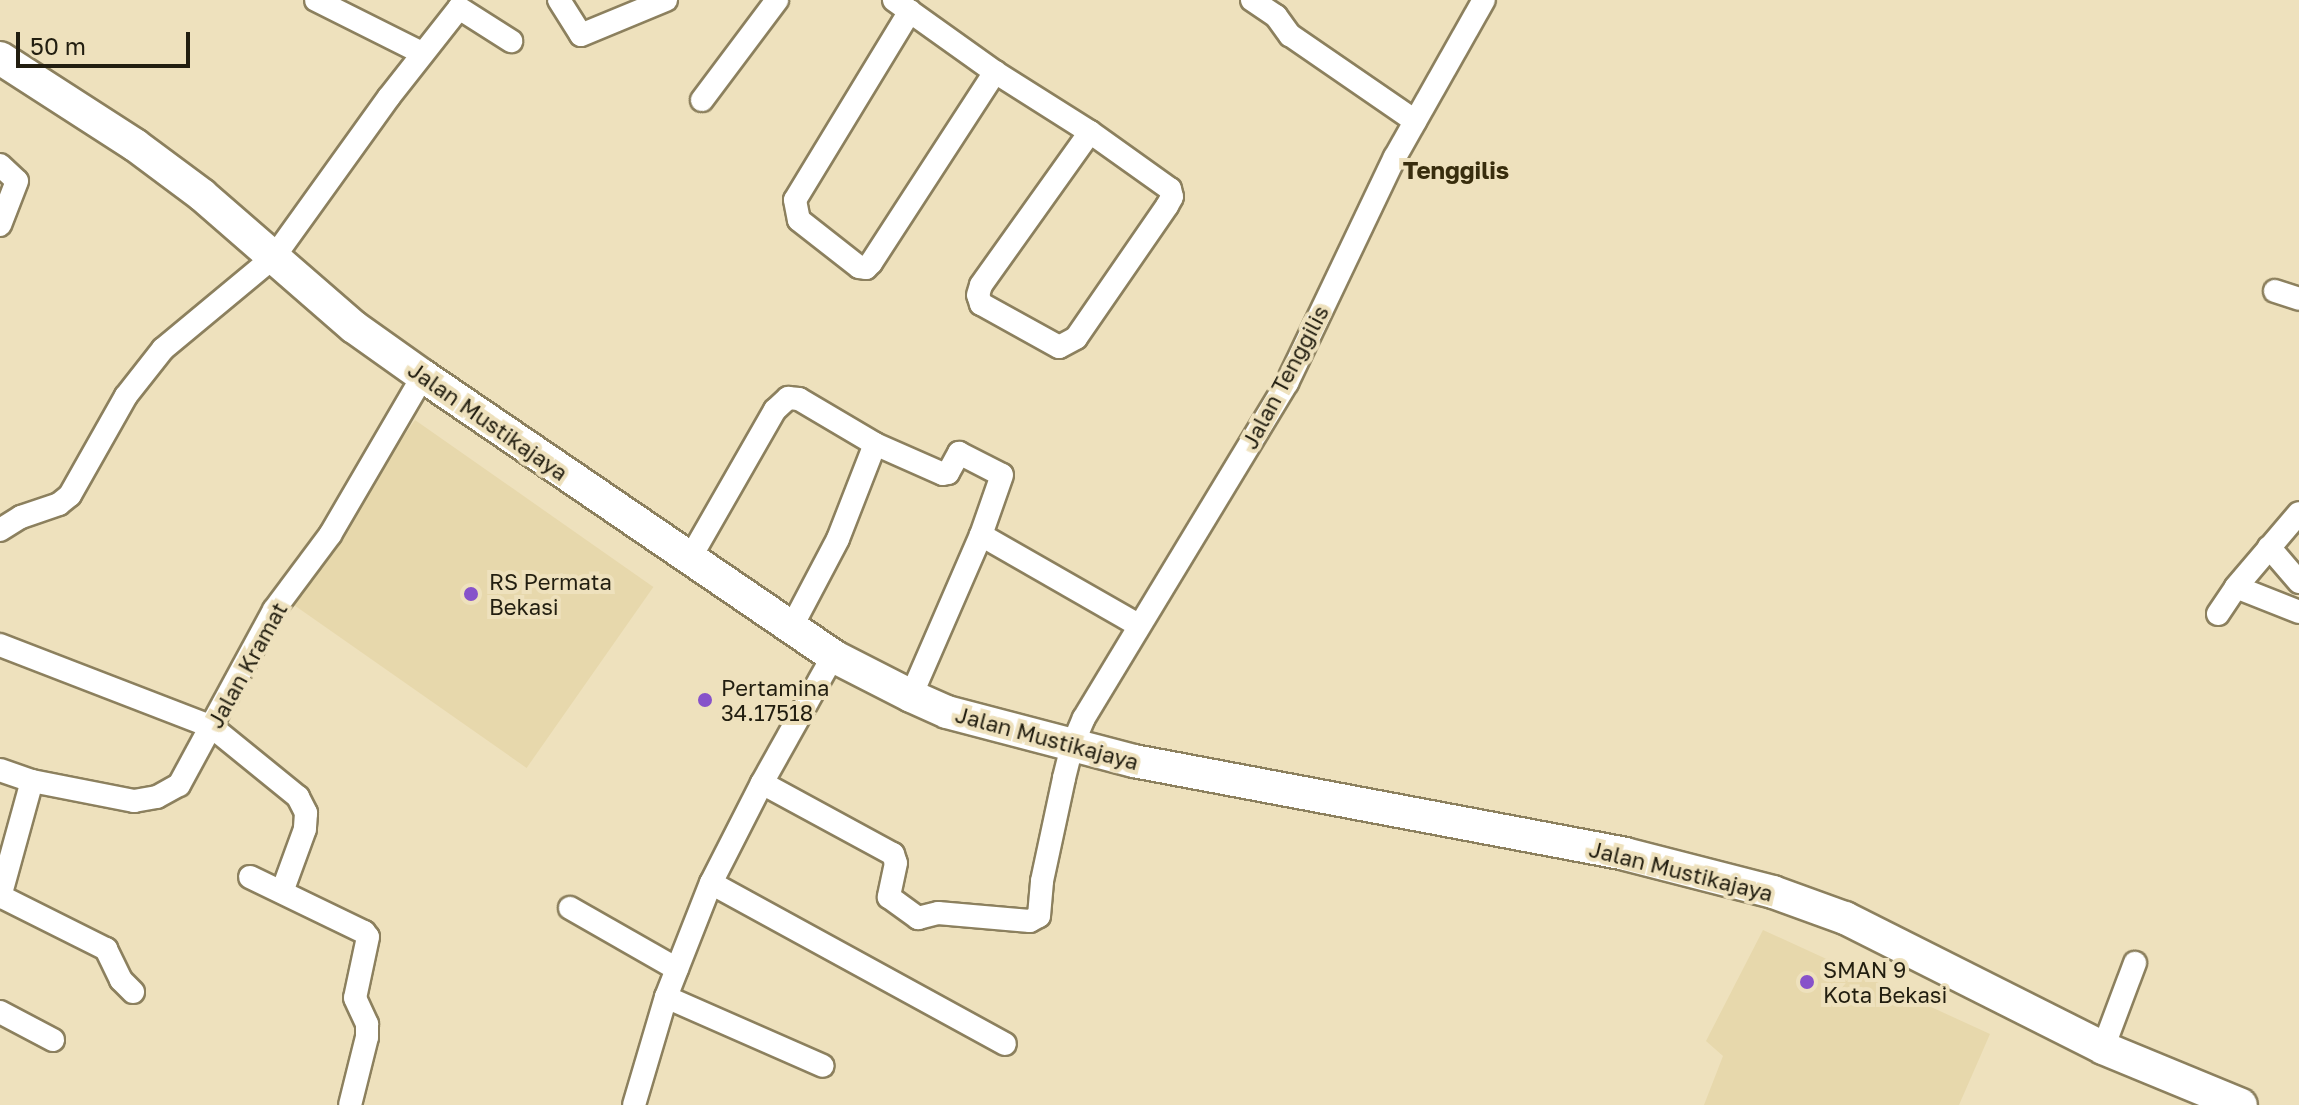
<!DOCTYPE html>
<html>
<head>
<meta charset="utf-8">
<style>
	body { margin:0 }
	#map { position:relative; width:2299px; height:1105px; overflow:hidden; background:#eee1bd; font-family:"Golos Text",sans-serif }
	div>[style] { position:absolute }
	.built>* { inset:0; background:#e7d8ac; transform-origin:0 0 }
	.roads { filter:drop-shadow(2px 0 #8c805e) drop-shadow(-2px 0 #8c805e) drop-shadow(0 2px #8c805e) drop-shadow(0 -2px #8c805e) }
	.minor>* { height:22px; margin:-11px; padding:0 11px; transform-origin:11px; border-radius:11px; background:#fff }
	.secondary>* { height:32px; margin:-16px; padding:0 16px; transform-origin:16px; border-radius:16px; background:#fff }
	.dots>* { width:22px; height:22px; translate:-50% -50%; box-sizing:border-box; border:4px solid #eee1bd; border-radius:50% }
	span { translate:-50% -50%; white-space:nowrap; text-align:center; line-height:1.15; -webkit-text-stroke:8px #eee1bd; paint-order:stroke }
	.street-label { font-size:22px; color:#221e10 }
	.poi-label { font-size:22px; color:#221e10 }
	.left { translate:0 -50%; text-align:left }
	.neighbourhood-label { font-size:24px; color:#382d0d; font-weight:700 }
	.scale { position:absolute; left:16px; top:32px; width:174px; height:36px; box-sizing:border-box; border:4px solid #221e10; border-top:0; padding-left:10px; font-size:24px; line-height:28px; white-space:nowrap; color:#221e10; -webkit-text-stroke:6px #eee1bd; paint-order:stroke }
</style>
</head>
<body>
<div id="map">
	<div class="built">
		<i style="left:415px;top:420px;width:291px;height:221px;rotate:35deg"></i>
		<i style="clip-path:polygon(1763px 930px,1990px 1034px,1959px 1105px,1704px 1105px,1723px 1056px,1706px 1041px)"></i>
	</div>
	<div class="roads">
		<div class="minor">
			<i style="left:316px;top:0;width:119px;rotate:26.6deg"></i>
			<i style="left:559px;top:0;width:41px;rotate:57.8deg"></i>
			<i style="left:581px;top:35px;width:92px;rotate:-22.4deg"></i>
			<i style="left:894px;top:0;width:124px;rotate:35.5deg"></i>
			<i style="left:995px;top:72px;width:112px;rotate:32.3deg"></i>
			<i style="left:1090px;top:132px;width:98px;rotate:35.5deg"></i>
			<i style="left:1170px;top:189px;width:8px;rotate:76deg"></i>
			<i style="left:1172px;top:197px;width:10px;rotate:119deg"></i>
			<i style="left:1167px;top:206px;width:160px;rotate:124.6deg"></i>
			<i style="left:1076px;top:338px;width:19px;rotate:152deg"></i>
			<i style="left:1059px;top:347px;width:89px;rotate:-151.1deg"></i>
			<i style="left:981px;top:304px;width:9px;rotate:-108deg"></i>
			<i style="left:978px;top:295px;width:10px;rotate:-73deg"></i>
			<i style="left:981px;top:285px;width:188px;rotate:-54.5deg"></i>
			<i style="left:1252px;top:0;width:29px;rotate:34deg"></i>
			<i style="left:1276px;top:16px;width:24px;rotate:54deg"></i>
			<i style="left:1290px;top:35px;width:152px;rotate:34.5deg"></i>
			<i style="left:910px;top:11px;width:221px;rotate:121.3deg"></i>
			<i style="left:795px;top:200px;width:20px;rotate:79deg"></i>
			<i style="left:799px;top:220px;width:76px;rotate:38.1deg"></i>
			<i style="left:859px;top:267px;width:7px;rotate:8deg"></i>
			<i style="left:866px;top:268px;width:7px;rotate:-45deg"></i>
			<i style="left:871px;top:263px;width:228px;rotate:-57deg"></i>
			<i style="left:702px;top:100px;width:125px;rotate:-53.1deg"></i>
			<i style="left:0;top:165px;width:23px;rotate:43deg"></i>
			<i style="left:17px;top:181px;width:47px;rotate:111.1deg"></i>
			<i style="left:2275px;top:291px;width:25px;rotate:18deg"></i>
			<i style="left:875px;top:444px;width:74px;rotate:23.8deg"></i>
			<i style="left:943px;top:474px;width:5px;rotate:-11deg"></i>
			<i style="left:948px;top:473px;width:23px;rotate:-61deg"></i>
			<i style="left:959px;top:453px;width:48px;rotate:27.1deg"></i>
			<i style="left:1002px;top:475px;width:64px;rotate:109.3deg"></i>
			<i style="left:981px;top:535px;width:176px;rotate:113.5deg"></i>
			<i style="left:0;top:530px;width:25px;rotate:-32deg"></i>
			<i style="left:21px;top:517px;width:40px;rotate:-18.9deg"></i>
			<i style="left:59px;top:504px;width:14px;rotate:-39deg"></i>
			<i style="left:70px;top:495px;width:114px;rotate:-60.5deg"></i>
			<i style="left:126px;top:396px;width:60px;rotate:-51.8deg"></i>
			<i style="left:163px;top:349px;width:144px;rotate:-39.7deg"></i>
			<i style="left:274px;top:257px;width:197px;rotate:-54.3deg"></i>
			<i style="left:389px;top:97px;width:113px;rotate:-51.8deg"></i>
			<i style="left:459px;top:8px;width:62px;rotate:32.4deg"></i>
			<i style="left:981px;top:535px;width:181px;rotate:29.8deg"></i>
			<i style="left:2269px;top:547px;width:46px;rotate:49.4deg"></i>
			<i style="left:689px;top:560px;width:173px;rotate:-60.2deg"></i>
			<i style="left:775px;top:410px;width:18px;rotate:-43deg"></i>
			<i style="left:788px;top:398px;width:11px;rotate:5deg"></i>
			<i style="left:799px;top:399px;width:88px;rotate:30.6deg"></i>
			<i style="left:875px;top:444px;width:102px;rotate:111.3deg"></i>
			<i style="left:838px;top:539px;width:101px;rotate:117.8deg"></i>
			<i style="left:2236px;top:587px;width:68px;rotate:21.6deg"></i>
			<i style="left:2218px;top:614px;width:32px;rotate:-56deg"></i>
			<i style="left:2236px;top:587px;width:97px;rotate:-49.6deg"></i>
			<i style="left:0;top:645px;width:227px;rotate:21.1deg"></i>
			<i style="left:212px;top:727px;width:111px;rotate:39.1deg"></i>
			<i style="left:298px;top:797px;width:18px;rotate:63deg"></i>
			<i style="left:306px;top:813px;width:16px;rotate:94deg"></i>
			<i style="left:305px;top:829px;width:67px;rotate:110.1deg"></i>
			<i style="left:0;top:770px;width:34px;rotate:19deg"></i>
			<i style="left:32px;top:781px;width:104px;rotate:11.1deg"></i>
			<i style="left:134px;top:801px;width:23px;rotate:-10deg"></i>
			<i style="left:157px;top:797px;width:25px;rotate:-29deg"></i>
			<i style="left:179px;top:785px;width:199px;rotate:-61.5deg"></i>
			<i style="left:274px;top:610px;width:94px;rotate:-53.3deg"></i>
			<i style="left:330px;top:535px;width:184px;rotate:-59.7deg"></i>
			<i style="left:762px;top:783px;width:149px;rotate:28.5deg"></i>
			<i style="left:893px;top:854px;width:9px;rotate:72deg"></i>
			<i style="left:896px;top:863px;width:35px;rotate:102deg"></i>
			<i style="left:889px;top:897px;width:36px;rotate:36deg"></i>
			<i style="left:918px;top:918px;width:21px;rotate:-14deg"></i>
			<i style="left:938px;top:913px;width:92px;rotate:5deg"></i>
			<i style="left:1030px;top:921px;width:10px;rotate:-29deg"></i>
			<i style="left:1039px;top:916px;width:35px;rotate:-85deg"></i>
			<i style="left:1042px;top:881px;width:105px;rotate:-77.9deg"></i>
			<i style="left:1064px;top:778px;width:33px;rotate:-76deg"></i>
			<i style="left:1072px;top:746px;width:30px;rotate:-67deg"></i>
			<i style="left:1084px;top:718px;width:392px;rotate:-58.8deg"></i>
			<i style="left:1287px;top:383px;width:250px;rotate:-64.5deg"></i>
			<i style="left:1395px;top:157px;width:180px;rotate:-60.5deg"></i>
			<i style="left:250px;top:877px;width:127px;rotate:25.8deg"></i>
			<i style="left:364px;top:932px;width:6px;rotate:51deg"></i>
			<i style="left:368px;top:937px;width:62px;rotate:102deg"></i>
			<i style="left:355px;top:998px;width:29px;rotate:65deg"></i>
			<i style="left:367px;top:1024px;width:13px;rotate:90deg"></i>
			<i style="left:367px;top:1037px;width:70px;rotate:104deg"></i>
			<i style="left:711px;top:883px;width:335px;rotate:28.7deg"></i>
			<i style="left:0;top:896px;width:119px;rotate:26.6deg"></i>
			<i style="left:106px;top:949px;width:34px;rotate:64deg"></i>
			<i style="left:121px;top:980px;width:17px;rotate:45deg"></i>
			<i style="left:0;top:897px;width:120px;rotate:-74.6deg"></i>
			<i style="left:570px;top:908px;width:123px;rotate:29.7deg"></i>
			<i style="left:666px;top:997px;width:171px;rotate:23.7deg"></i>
			<i style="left:0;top:1012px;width:60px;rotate:27.8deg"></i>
			<i style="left:2103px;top:1048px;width:91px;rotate:-69.4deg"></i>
			<i style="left:634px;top:1105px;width:113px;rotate:-73.5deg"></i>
			<i style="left:666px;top:997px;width:123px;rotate:-68.5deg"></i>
			<i style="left:711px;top:883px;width:112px;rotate:-63deg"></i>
			<i style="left:762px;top:783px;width:145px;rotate:-60.8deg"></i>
		</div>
		<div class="secondary">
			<i style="left:0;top:58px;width:161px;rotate:32.8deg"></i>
			<i style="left:135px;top:145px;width:84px;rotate:36.7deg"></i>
			<i style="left:202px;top:195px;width:201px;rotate:41deg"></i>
			<i style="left:354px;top:327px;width:85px;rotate:35.4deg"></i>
			<i style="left:423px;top:376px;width:496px;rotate:34.3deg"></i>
			<i style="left:833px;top:656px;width:88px;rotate:27.1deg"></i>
			<i style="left:911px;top:696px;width:39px;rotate:24deg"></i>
			<i style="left:947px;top:712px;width:193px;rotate:14.7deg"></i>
			<i style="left:1134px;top:761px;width:500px;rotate:10.7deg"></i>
			<i style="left:1625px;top:854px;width:153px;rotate:14.4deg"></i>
			<i style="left:1773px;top:892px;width:77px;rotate:19.9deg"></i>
			<i style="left:1845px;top:918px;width:289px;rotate:26.7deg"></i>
			<i style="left:2103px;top:1048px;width:149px;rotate:22.4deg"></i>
		</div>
	</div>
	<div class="dots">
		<i style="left:471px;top:594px;background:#8752ca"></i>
		<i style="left:705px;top:700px;background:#8752ca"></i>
		<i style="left:1807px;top:982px;background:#8752ca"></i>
	</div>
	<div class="street-label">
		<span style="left:1285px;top:377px;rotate:-62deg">Jalan Tenggilis</span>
		<span style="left:488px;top:421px;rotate:35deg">Jalan Mustikajaya</span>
		<span style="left:247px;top:665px;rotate:-61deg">Jalan Kramat</span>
		<span style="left:1047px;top:738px;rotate:15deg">Jalan Mustikajaya</span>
		<span style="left:1681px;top:871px;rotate:14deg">Jalan Mustikajaya</span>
	</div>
	<div class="poi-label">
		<span class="left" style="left:489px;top:594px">RS Permata<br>Bekasi</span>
		<span class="left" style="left:721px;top:700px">Pertamina<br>34.17518</span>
		<span class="left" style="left:1823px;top:982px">SMAN 9<br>Kota Bekasi</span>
	</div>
	<div class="neighbourhood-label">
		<span style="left:1456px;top:170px">Tenggilis</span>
	</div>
	<div class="scale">50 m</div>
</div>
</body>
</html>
